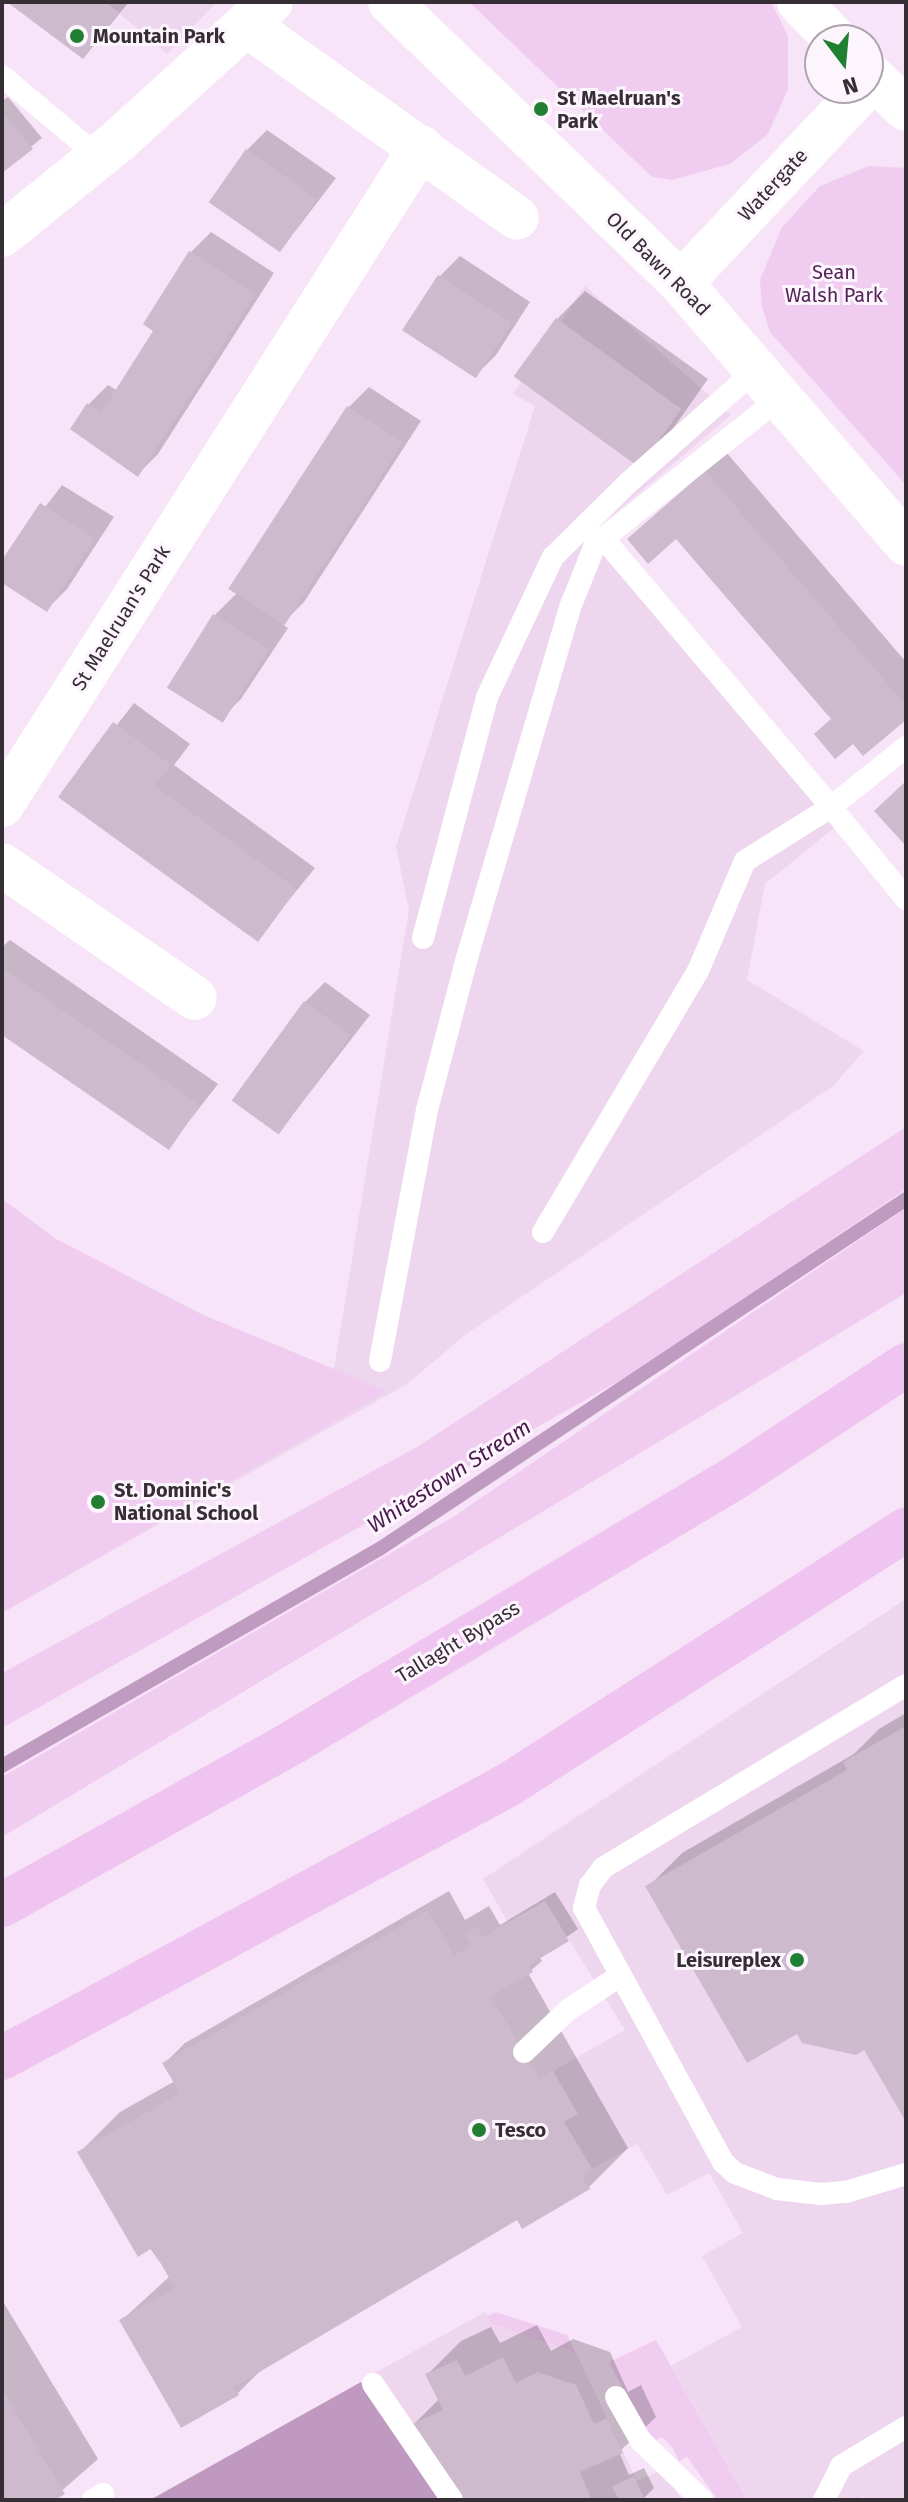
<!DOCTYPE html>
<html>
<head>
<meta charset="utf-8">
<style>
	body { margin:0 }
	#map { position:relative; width:908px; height:2502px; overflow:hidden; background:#f8e4f8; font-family:"Fira Sans",sans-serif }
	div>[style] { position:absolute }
	.built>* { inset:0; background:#eed6ee }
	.green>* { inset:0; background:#f0ccf1 }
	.forest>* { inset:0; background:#bf99bf }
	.shadow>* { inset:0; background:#0003 }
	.stream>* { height:14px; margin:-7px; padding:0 7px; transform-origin:7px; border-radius:7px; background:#c09bc1 }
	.building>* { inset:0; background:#cdbacd; transform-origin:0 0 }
	.lane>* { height:22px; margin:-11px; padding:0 11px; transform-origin:11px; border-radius:11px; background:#fff }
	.street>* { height:44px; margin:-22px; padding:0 22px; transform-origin:22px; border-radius:22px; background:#fff }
	.secondary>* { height:44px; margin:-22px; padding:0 22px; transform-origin:22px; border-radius:22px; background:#fff }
	.primary>* { height:44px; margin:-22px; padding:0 22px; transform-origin:22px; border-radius:22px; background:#efc4f0 }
	.dots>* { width:22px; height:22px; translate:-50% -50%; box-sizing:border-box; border:4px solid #fdf5fd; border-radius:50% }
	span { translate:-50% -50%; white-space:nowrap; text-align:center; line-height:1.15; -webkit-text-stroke:6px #fdf5fd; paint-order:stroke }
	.poi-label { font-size:20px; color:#352e35; font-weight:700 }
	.left { translate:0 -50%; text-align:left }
	.right { translate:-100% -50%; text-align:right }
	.street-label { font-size:20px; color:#352e35 }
	.park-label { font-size:20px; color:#532455 }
	.water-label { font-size:22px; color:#4a1c4c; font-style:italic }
	.frame { position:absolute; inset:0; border:4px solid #352e35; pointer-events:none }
	.north { position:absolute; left:804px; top:24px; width:80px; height:80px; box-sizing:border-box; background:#fdf5fd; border:2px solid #ada5ad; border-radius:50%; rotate:164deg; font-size:22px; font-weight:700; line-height:32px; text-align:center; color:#352e35 }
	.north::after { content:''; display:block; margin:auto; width:28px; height:36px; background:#207f31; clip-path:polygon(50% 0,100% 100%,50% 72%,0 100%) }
</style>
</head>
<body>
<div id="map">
	<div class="built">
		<i style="clip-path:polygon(106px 2px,217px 2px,167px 54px)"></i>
		<i style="clip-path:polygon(585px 286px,731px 415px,588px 536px,835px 827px,765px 884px,747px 980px,864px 1051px,833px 1086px,465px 1335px,407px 1384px,2px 1613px,2px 1199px,56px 1239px,203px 1315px,334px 1369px,409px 910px,396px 847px,535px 406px,513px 394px)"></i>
		<i style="clip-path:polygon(906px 1599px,906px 2500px,867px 2500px,864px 2496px,858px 2500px,747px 2500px,671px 2366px,742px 2327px,702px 2256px,743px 2233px,709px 2173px,667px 2195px,637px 2144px,592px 2169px,564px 2122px,577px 2113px,553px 2071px,625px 2030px,545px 1901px,508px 1922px,483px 1879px)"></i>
		<i style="clip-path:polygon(485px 2312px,492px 2324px,576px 2353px,637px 2481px,662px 2470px,682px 2500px,459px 2500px,373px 2374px)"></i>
	</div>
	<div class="green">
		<i style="clip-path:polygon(469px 2px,771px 2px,788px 36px,788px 89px,768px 134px,730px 164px,672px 180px,652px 177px)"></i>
		<i style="clip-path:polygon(869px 166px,906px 168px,906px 485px,770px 332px,762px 307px,760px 280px,782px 227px,820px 186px)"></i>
		<i style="clip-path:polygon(906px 1127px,906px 1189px,635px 1372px,2px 1728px,2px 1673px,417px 1447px)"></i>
		<i style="clip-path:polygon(2px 1199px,56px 1239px,203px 1315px,387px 1391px,2px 1613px)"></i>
		<i style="clip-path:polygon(906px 1208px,906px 1293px,2px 1837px,2px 1777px,453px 1517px)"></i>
		<i style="clip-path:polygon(496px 2312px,567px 2335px,576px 2353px,492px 2324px,487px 2316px)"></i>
		<i style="clip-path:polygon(656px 2340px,747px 2500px,718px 2500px,687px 2457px,679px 2461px,672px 2447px,662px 2437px,655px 2441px,640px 2421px,609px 2362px)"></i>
	</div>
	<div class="forest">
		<i style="clip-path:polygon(361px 2382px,439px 2500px,150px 2500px)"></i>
	</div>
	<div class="shadow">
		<i style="clip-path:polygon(11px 2px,129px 2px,92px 46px)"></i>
		<i style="clip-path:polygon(8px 97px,42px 138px,2px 170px,2px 101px)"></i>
		<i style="clip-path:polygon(267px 130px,336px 178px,280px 251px,247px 150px)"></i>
		<i style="clip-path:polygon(211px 232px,274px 273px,158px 454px,138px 474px,88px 405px,108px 385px,118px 391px,156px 331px,191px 252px)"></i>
		<i style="clip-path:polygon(460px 256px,530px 302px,496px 355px,476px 375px,405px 329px,440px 276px)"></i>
		<i style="clip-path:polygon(585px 291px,708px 379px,667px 437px,639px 464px,517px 376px,557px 319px)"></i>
		<i style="clip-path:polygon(369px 387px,421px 421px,304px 602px,282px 624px,288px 628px,241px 699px,220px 719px,168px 687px,215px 615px,238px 592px,349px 407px)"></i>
		<i style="clip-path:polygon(726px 452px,906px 662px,906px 717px,677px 536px,630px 539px)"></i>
		<i style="clip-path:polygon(62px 485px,114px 517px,67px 589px,47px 609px,2px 581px,2px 564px)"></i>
		<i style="clip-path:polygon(134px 703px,190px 744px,174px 765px,315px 868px,257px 939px,61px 797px)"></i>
		<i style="clip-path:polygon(10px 940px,218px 1084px,168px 1148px,2px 1032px,2px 947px)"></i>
		<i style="clip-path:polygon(325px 982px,370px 1015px,283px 1127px,305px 1002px)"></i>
		<i style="clip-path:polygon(906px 1713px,906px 2118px,865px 2047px,798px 2031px,648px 1887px,682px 1853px,854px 1754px,879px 1729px)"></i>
		<i style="clip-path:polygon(449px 1891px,465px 1920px,489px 1906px,500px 1925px,555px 1892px,578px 1929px,539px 1957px,542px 1961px,528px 1973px,628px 2148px,588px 2188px,517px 2217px,266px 2365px,237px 2394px,122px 2320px,170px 2276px,80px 2152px,120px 2112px,175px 2081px,165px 2063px,185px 2043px)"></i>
		<i style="clip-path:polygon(2px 2300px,98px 2459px,51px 2500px,2px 2500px)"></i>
		<i style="clip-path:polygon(537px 2325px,551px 2351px,573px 2339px,610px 2352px,628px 2392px,641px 2385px,656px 2417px,619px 2452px,629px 2475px,644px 2468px,654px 2488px,644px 2498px,463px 2500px,412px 2426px,440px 2398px,428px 2374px,461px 2341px,491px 2327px,500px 2343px)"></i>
	</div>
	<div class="stream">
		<i style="left:2px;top:1766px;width:437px;rotate:-29.9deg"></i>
		<i style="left:381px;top:1548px;width:630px;rotate:-33.61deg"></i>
	</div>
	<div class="building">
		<i style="clip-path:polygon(7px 2px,106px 2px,120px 13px,83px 59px)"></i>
		<i style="clip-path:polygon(2px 112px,33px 149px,2px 173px)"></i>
		<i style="left:246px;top:149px;width:87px;height:65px;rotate:35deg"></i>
		<i style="clip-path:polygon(189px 251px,255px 294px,138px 477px,70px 429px,87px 403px,101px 413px,153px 331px,143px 324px)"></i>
		<i style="left:438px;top:275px;width:88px;height:66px;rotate:33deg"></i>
		<i style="left:556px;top:318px;width:155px;height:72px;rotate:36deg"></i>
		<i style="left:347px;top:406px;width:67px;height:218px;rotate:33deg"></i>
		<i style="clip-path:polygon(705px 471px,906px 705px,906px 720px,863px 756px,853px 744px,835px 759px,814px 734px,831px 719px,676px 539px,648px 564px,627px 539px)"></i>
		<i style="clip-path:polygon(40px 503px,95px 538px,47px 612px,2px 583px,2px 560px)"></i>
		<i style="left:213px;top:614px;width:66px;height:87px;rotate:32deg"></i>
		<i style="clip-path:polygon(113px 722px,171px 765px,155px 786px,297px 889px,258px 942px,58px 797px)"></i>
		<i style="clip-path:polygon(906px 781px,906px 846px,874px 811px)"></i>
		<i style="clip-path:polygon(2px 968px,200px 1105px,169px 1150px,2px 1035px)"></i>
		<i style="left:304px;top:1001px;width:58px;height:123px;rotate:36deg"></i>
		<i style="clip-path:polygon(906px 1726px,906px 2122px,864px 2050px,856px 2055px,802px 2043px,797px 2034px,747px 2063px,645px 1886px,847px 1770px,843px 1762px)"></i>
		<i style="clip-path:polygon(545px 1901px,569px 1941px,529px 1965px,533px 1972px,491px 1996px,539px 2078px,553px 2071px,578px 2114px,564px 2122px,592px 2169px,581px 2175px,590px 2189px,522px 2229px,517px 2220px,234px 2387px,239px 2395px,181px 2428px,119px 2320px,175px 2288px,152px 2248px,138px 2257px,77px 2152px,180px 2093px,162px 2063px,428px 1910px,454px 1955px,471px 1946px,464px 1934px,476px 1926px,483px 1937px)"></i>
		<i style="clip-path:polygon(503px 2357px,516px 2383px,538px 2372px,576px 2385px,594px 2424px,607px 2418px,623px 2453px,580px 2472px,592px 2500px,460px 2500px,410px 2425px,443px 2410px,425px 2374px,457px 2360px,465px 2376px)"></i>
		<i style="clip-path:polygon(2px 2389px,65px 2494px,55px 2500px,2px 2500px)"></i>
		<i style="clip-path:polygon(634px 2476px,645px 2500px,619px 2500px,612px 2487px)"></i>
	</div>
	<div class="lane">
		<i style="left:2px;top:76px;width:126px;rotate:39.9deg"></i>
		<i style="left:603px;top:538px;width:353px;rotate:49.7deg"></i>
		<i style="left:831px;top:807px;width:96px;rotate:-38.7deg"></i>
		<i style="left:423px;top:938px;width:249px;rotate:-75.1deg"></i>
		<i style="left:487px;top:697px;width:155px;rotate:-64.8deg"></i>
		<i style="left:553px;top:557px;width:105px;rotate:-44.6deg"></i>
		<i style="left:628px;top:483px;width:172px;rotate:-41.5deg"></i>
		<i style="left:543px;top:1232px;width:304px;rotate:-59.3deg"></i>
		<i style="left:698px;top:971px;width:120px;rotate:-66.9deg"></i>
		<i style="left:745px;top:861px;width:102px;rotate:-32.1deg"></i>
		<i style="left:831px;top:807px;width:119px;rotate:50.8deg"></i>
		<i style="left:380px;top:1361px;width:255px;rotate:-79.4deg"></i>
		<i style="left:427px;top:1110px;width:154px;rotate:-75.3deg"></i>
		<i style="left:466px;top:961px;width:371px;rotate:-73.6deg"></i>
		<i style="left:571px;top:605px;width:65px;rotate:-68.2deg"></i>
		<i style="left:595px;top:545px;width:236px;rotate:-38.5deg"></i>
		<i style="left:906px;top:1685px;width:354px;rotate:148.9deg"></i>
		<i style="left:603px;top:1868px;width:21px;rotate:127deg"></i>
		<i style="left:590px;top:1885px;width:24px;rotate:105deg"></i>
		<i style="left:584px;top:1908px;width:290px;rotate:61.3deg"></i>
		<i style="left:723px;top:2162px;width:16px;rotate:43deg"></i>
		<i style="left:735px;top:2173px;width:45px;rotate:20.9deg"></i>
		<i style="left:777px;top:2189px;width:44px;rotate:6.5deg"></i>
		<i style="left:821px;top:2194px;width:25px;rotate:-5deg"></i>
		<i style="left:846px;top:2192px;width:63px;rotate:-16.7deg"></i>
		<i style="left:524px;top:2052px;width:61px;rotate:-43.7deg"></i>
		<i style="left:568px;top:2010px;width:60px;rotate:-33.4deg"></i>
		<i style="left:373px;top:2384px;width:140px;rotate:55.7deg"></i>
		<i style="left:616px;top:2397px;width:51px;rotate:60.4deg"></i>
		<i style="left:641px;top:2441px;width:85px;rotate:44deg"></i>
		<i style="left:93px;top:2500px;width:12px;rotate:-31deg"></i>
		<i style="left:824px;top:2500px;width:38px;rotate:-63deg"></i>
		<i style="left:841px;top:2466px;width:76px;rotate:-31deg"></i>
	</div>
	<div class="street">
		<i style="left:799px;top:2px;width:53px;rotate:45.8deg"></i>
		<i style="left:248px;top:26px;width:330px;rotate:35.5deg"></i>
		<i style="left:868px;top:73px;width:52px;rotate:43.5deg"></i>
		<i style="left:2px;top:235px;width:148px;rotate:-39deg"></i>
		<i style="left:117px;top:142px;width:208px;rotate:-42.3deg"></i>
		<i style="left:681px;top:283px;width:268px;rotate:-46.7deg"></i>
		<i style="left:2px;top:805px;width:780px;rotate:-57.51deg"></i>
		<i style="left:2px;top:865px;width:234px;rotate:34.6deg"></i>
	</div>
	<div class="secondary">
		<i style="left:390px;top:2px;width:405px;rotate:44deg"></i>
		<i style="left:681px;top:283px;width:345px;rotate:49.2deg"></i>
	</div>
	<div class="primary">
		<i style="left:2px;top:1905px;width:336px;rotate:-29.2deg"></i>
		<i style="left:295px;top:1741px;width:510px;rotate:-30.89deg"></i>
		<i style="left:733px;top:1479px;width:207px;rotate:-33.4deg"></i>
		<i style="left:2px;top:2058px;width:575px;rotate:-28.35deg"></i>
		<i style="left:508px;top:1785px;width:473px;rotate:-32.7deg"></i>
	</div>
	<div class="dots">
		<i style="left:77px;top:36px;background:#207f31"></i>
		<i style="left:541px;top:109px;background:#207f31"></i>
		<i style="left:98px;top:1502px;background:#207f31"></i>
		<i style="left:797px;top:1960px;background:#207f31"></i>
		<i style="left:479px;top:2130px;background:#207f31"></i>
	</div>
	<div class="poi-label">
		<span class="left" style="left:93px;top:36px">Mountain Park</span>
		<span class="left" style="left:557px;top:110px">St Maelruan's<br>Park</span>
		<span class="left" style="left:114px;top:1502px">St. Dominic's<br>National School</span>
		<span class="right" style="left:781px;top:1960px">Leisureplex</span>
		<span class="left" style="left:495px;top:2130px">Tesco</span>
	</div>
	<div class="street-label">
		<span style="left:773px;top:185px;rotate:-47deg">Watergate</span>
		<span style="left:658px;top:264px;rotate:45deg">Old Bawn Road</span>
		<span style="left:121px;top:618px;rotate:-58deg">St Maelruan's Park</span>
		<span style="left:458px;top:1642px;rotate:-31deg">Tallaght Bypass</span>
	</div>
	<div class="park-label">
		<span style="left:834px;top:284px">Sean<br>Walsh Park</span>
	</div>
	<div class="water-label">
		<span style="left:449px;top:1476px;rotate:-33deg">Whitestown Stream</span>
	</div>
	<div class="frame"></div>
	<div class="north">N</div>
</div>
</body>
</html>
